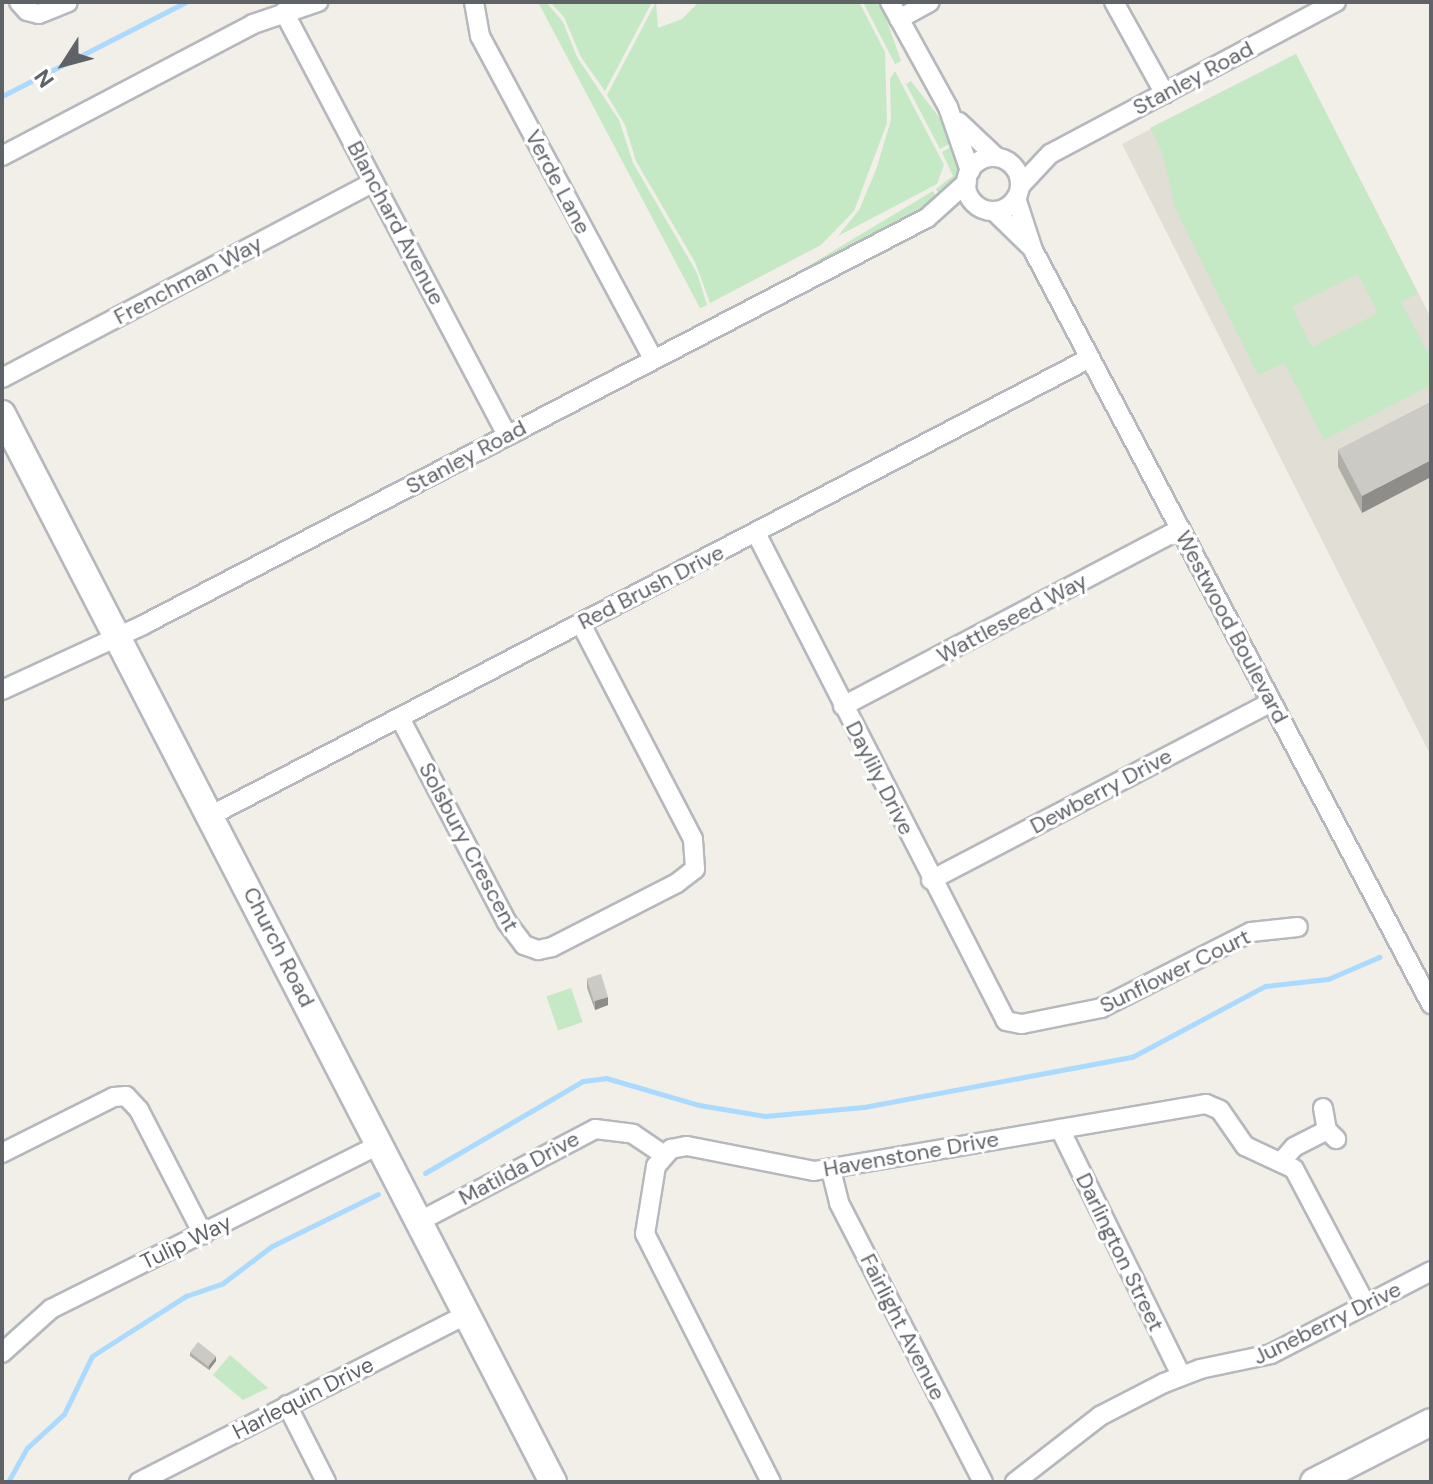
<!DOCTYPE html>
<html>
<head>
<meta charset="utf-8">
<style>
	body { margin:0 }
	#map { position:relative; width:1433px; height:1484px; overflow:hidden; background:#f1efe8; font-family:"DM Sans",sans-serif }
	div>[style] { position:absolute }
	.education>* { inset:0; background:#e1ded6 }
	.green>* { inset:0; background:#c5e8c5; transform-origin:0 0 }
	.stream>* { height:5px; margin:-2.5px; padding:0 2.5px; transform-origin:2.5px; border-radius:2.5px; background:#aadaff }
	.roads { filter:drop-shadow(2px 0 #b5b8bc) drop-shadow(-2px 0 #b5b8bc) drop-shadow(0 2px #b5b8bc) drop-shadow(0 -2px #b5b8bc) }
	.minor>* { height:18px; margin:-9px; padding:0 9px; transform-origin:9px; border-radius:9px; background:#fff }
	.minor>.ring { margin:-9px; padding:0; box-sizing:content-box; background:none; border:18px solid #fff; border-radius:50% }
	.secondary>* { height:26px; margin:-13px; padding:0 13px; transform-origin:13px; border-radius:13px; background:#fff }
	.wall>* { inset:0; background:#afaea9 }
	.shaded-wall>* { inset:0; background:#8f8d8a }
	.building>* { inset:0; background:#cccac5; transform-origin:0 0 }
	span { translate:-50% -50%; white-space:nowrap; text-align:center; line-height:1.15; -webkit-text-stroke:6px #fff; paint-order:stroke }
	.street-label { font-size:22px; color:#5f6368 }
	.frame { position:absolute; inset:0; border:4px solid #5f6368; pointer-events:none }
	.north { position:absolute; left:24px; top:24px; width:80px; height:80px; -webkit-text-stroke:6px #fff; paint-order:stroke; rotate:234deg; font-size:22px; font-weight:700; line-height:32px; text-align:center; color:#5f6368 }
	.north::after { content:''; display:block; margin:auto; width:28px; height:36px; background:#5f6368; clip-path:polygon(50% 0,100% 100%,50% 72%,0 100%) }
</style>
</head>
<body>
<div id="map">
	<div class="education">
		<i style="clip-path:polygon(1296px 54px,1431px 318px,1431px 756px,1122px 144px)"></i>
	</div>
	<div class="green">
		<i style="clip-path:polygon(538px 2px,546px 2px,563px 22px,577px 57px,619px 120px,633px 163px,697px 273px,707px 305px,700px 308px)"></i>
		<i style="clip-path:polygon(550px 2px,652px 2px,605px 91px,581px 57px,564px 17px)"></i>
		<i style="clip-path:polygon(656px 2px,658px 28px,682px 19px,699px 2px,859px 2px,885px 52px,887px 123px,854px 211px,821px 245px,710px 303px,695px 262px,636px 161px,625px 125px,607px 95px)"></i>
		<i style="clip-path:polygon(863px 2px,879px 2px,882px 7px,901px 61px,895px 64px)"></i>
		<i style="clip-path:polygon(evenodd,1296px 54px,1418px 293px,1401px 302px,1431px 359px,1431px 385px,1324px 440px,1284px 363px,1258px 375px,1176px 210px,1162px 152px,1150px 128px,1296px 54px,1358px 274px,1378px 313px,1312px 347px,1292px 307px,1358px 274px)"></i>
		<i style="clip-path:polygon(895px 71px,944px 165px,937px 184px,838px 236px,859px 210px,876px 170px,891px 120px,890px 79px)"></i>
		<i style="clip-path:polygon(911px 81px,942px 121px,953px 142px,940px 149px,906px 84px)"></i>
		<i style="clip-path:polygon(954px 145px,961px 175px,942px 200px,936px 189px,953px 176px,942px 152px)"></i>
		<i style="left:933px;top:191px;width:12px;height:278px;rotate:59deg"></i>
		<i style="left:571px;top:988px;width:36px;height:26px;rotate:71deg"></i>
		<i style="clip-path:polygon(230px 1355px,268px 1388px,243px 1400px,213px 1375px)"></i>
	</div>
	<div class="stream">
		<i style="left:2px;top:96px;width:207px;rotate:-27.1deg"></i>
		<i style="left:425px;top:1173px;width:183px;rotate:-30.2deg"></i>
		<i style="left:583px;top:1081px;width:23px;rotate:-7deg"></i>
		<i style="left:606px;top:1078px;width:97px;rotate:16.2deg"></i>
		<i style="left:699px;top:1105px;width:67px;rotate:9.5deg"></i>
		<i style="left:765px;top:1116px;width:99px;rotate:-5.2deg"></i>
		<i style="left:864px;top:1107px;width:273px;rotate:-10.6deg"></i>
		<i style="left:1132px;top:1057px;width:151px;rotate:-28.1deg"></i>
		<i style="left:1265px;top:986px;width:63px;rotate:-6.3deg"></i>
		<i style="left:1328px;top:979px;width:56px;rotate:-23.3deg"></i>
		<i style="left:8px;top:1482px;width:39px;rotate:-61deg"></i>
		<i style="left:27px;top:1448px;width:50px;rotate:-42.6deg"></i>
		<i style="left:64px;top:1414px;width:64px;rotate:-64.2deg"></i>
		<i style="left:92px;top:1356px;width:112px;rotate:-32.6deg"></i>
		<i style="left:186px;top:1296px;width:39px;rotate:-19deg"></i>
		<i style="left:223px;top:1283px;width:61px;rotate:-37.1deg"></i>
		<i style="left:272px;top:1246px;width:118px;rotate:-26.1deg"></i>
	</div>
	<div class="roads">
		<div class="minor">
			<i style="left:19px;top:2px;width:12px;rotate:48deg"></i>
			<i style="left:27px;top:11px;width:12px;rotate:14deg"></i>
			<i style="left:39px;top:14px;width:31px;rotate:-22deg"></i>
			<i style="left:474px;top:2px;width:35px;rotate:80deg"></i>
			<i style="left:480px;top:36px;width:366px;rotate:61.8deg"></i>
			<i style="left:890px;top:2px;width:120px;rotate:61.1deg"></i>
			<i style="left:948px;top:107px;width:68px;rotate:71deg"></i>
			<i style="left:1114px;top:2px;width:105px;rotate:61deg"></i>
			<i style="left:284px;top:12px;width:478px;rotate:62.2deg"></i>
			<i style="left:899px;top:19px;width:35px;rotate:-29deg"></i>
			<i style="left:959px;top:122px;width:51px;rotate:43.4deg"></i>
			<i style="left:2px;top:156px;width:284px;rotate:-27.7deg"></i>
			<i style="left:253px;top:24px;width:69px;rotate:-18.7deg"></i>
			<i class="ring" style="left:966px;top:157px;width:36px;height:36px"></i>
			<i style="left:1020px;top:186px;width:44px;rotate:-46.8deg"></i>
			<i style="left:1050px;top:154px;width:324px;rotate:-28deg"></i>
			<i style="left:1016px;top:198px;width:55px;rotate:71.9deg"></i>
			<i style="left:1033px;top:250px;width:853px;rotate:62.17deg"></i>
			<i style="left:994px;top:211px;width:49px;rotate:44.2deg"></i>
			<i style="left:2px;top:378px;width:420px;rotate:-27.8deg"></i>
			<i style="left:756px;top:533px;width:548px;rotate:62.87deg"></i>
			<i style="left:1006px;top:1021px;width:16px;rotate:11deg"></i>
			<i style="left:1022px;top:1024px;width:81px;rotate:-11.4deg"></i>
			<i style="left:1101px;top:1008px;width:168px;rotate:-26.9deg"></i>
			<i style="left:1251px;top:932px;width:47px;rotate:-6.1deg"></i>
			<i style="left:2px;top:690px;width:155px;rotate:-24.7deg"></i>
			<i style="left:143px;top:625px;width:883px;rotate:-27.44deg"></i>
			<i style="left:927px;top:218px;width:54px;rotate:-42deg"></i>
			<i style="left:843px;top:706px;width:381px;rotate:-27.7deg"></i>
			<i style="left:400px;top:718px;width:229px;rotate:62.4deg"></i>
			<i style="left:506px;top:921px;width:30px;rotate:53deg"></i>
			<i style="left:524px;top:945px;width:15px;rotate:20deg"></i>
			<i style="left:538px;top:950px;width:14px;rotate:-12deg"></i>
			<i style="left:552px;top:947px;width:140px;rotate:-27.1deg"></i>
			<i style="left:677px;top:883px;width:23px;rotate:-38deg"></i>
			<i style="left:695px;top:869px;width:30px;rotate:-94deg"></i>
			<i style="left:693px;top:839px;width:242px;rotate:-117.5deg"></i>
			<i style="left:212px;top:815px;width:990px;rotate:-27.5deg"></i>
			<i style="left:931px;top:880px;width:384px;rotate:-27.6deg"></i>
			<i style="left:1323px;top:1108px;width:22px;rotate:80deg"></i>
			<i style="left:1327px;top:1130px;width:13px;rotate:45deg"></i>
			<i style="left:1060px;top:1129px;width:274px;rotate:63.8deg"></i>
			<i style="left:2px;top:1153px;width:125px;rotate:-26.6deg"></i>
			<i style="left:114px;top:1097px;width:12px;rotate:-5deg"></i>
			<i style="left:126px;top:1096px;width:19px;rotate:47deg"></i>
			<i style="left:139px;top:1110px;width:140px;rotate:62.7deg"></i>
			<i style="left:1282px;top:1161px;width:18px;rotate:-49deg"></i>
			<i style="left:1294px;top:1147px;width:37px;rotate:-27deg"></i>
			<i style="left:831px;top:1170px;width:34px;rotate:76deg"></i>
			<i style="left:839px;top:1203px;width:314px;rotate:62.7deg"></i>
			<i style="left:420px;top:1221px;width:198px;rotate:-27.7deg"></i>
			<i style="left:595px;top:1129px;width:38px;rotate:7deg"></i>
			<i style="left:633px;top:1134px;width:36px;rotate:34deg"></i>
			<i style="left:2px;top:1353px;width:66px;rotate:-41.9deg"></i>
			<i style="left:51px;top:1309px;width:368px;rotate:-26.6deg"></i>
			<i style="left:287px;top:1405px;width:86px;rotate:63.1deg"></i>
			<i style="left:139px;top:1482px;width:369px;rotate:-27.1deg"></i>
			<i style="left:771px;top:1482px;width:278px;rotate:-116.9deg"></i>
			<i style="left:645px;top:1234px;width:69px;rotate:-80.8deg"></i>
			<i style="left:656px;top:1166px;width:23px;rotate:-49deg"></i>
			<i style="left:671px;top:1149px;width:16px;rotate:-11deg"></i>
			<i style="left:687px;top:1146px;width:129px;rotate:11.1deg"></i>
			<i style="left:814px;top:1171px;width:398px;rotate:-9.7deg"></i>
			<i style="left:1206px;top:1104px;width:15px;rotate:23deg"></i>
			<i style="left:1220px;top:1110px;width:44px;rotate:55.2deg"></i>
			<i style="left:1245px;top:1146px;width:54px;rotate:25.1deg"></i>
			<i style="left:1294px;top:1169px;width:154px;rotate:62.1deg"></i>
			<i style="left:1015px;top:1482px;width:108px;rotate:-37.8deg"></i>
			<i style="left:1100px;top:1416px;width:72px;rotate:-27.3deg"></i>
			<i style="left:1164px;top:1383px;width:39px;rotate:-21deg"></i>
			<i style="left:1200px;top:1369px;width:73px;rotate:-11.9deg"></i>
			<i style="left:1271px;top:1354px;width:180px;rotate:-27.4deg"></i>
		</div>
		<div class="secondary">
			<i style="left:2px;top:414px;width:1202px;rotate:62.71deg"></i>
			<i style="left:1314px;top:1482px;width:131px;rotate:-27.1deg"></i>
		</div>
	</div>
	<div class="wall">
		<i style="clip-path:polygon(1431px 402px,1362px 513px,1338px 467px,1338px 450px)"></i>
		<i style="clip-path:polygon(587px 979px,608px 1005px,595px 1010px,587px 988px)"></i>
		<i style="clip-path:polygon(190px 1352px,216px 1361px,209px 1370px,190px 1356px)"></i>
	</div>
	<div class="shaded-wall">
		<i style="clip-path:polygon(1431px 460px,1431px 477px,1362px 513px,1362px 496px)"></i>
		<i style="clip-path:polygon(608px 997px,608px 1005px,595px 1010px,595px 1001px)"></i>
		<i style="clip-path:polygon(216px 1356px,216px 1361px,209px 1370px,209px 1366px)"></i>
	</div>
	<div class="building">
		<i style="clip-path:polygon(1431px 402px,1431px 460px,1362px 496px,1338px 450px)"></i>
		<i style="left:601px;top:974px;width:24px;height:15px;rotate:73deg"></i>
		<i style="left:198px;top:1342px;width:23px;height:13px;rotate:38deg"></i>
	</div>
	<div class="street-label">
		<span style="left:1193px;top:78px;rotate:-28deg">Stanley Road</span>
		<span style="left:558px;top:182px;rotate:62deg">Verde Lane</span>
		<span style="left:396px;top:223px;rotate:62deg">Blanchard Avenue</span>
		<span style="left:188px;top:280px;rotate:-28deg">Frenchman Way</span>
		<span style="left:466px;top:457px;rotate:-28deg">Stanley Road</span>
		<span style="left:651px;top:587px;rotate:-27deg">Red Brush Drive</span>
		<span style="left:1012px;top:618px;rotate:-28deg">Wattleseed Way</span>
		<span style="left:1232px;top:627px;rotate:62deg">Westwood Boulevard</span>
		<span style="left:880px;top:778px;rotate:63deg">Daylily Drive</span>
		<span style="left:1101px;top:791px;rotate:-28deg">Dewberry Drive</span>
		<span style="left:469px;top:847px;rotate:62deg">Solsbury Crescent</span>
		<span style="left:279px;top:947px;rotate:63deg">Church Road</span>
		<span style="left:1175px;top:971px;rotate:-26deg">Sunflower Court</span>
		<span style="left:911px;top:1154px;rotate:-10deg">Havenstone Drive</span>
		<span style="left:519px;top:1168px;rotate:-28deg">Matilda Drive</span>
		<span style="left:186px;top:1242px;rotate:-26deg">Tulip Way</span>
		<span style="left:1120px;top:1252px;rotate:64deg">Darlington Street</span>
		<span style="left:1327px;top:1323px;rotate:-26deg">Juneberry Drive</span>
		<span style="left:903px;top:1327px;rotate:63deg">Fairlight Avenue</span>
		<span style="left:303px;top:1398px;rotate:-27deg">Harlequin Drive</span>
	</div>
	<div class="frame"></div>
	<div class="north">N</div>
</div>
</body>
</html>
